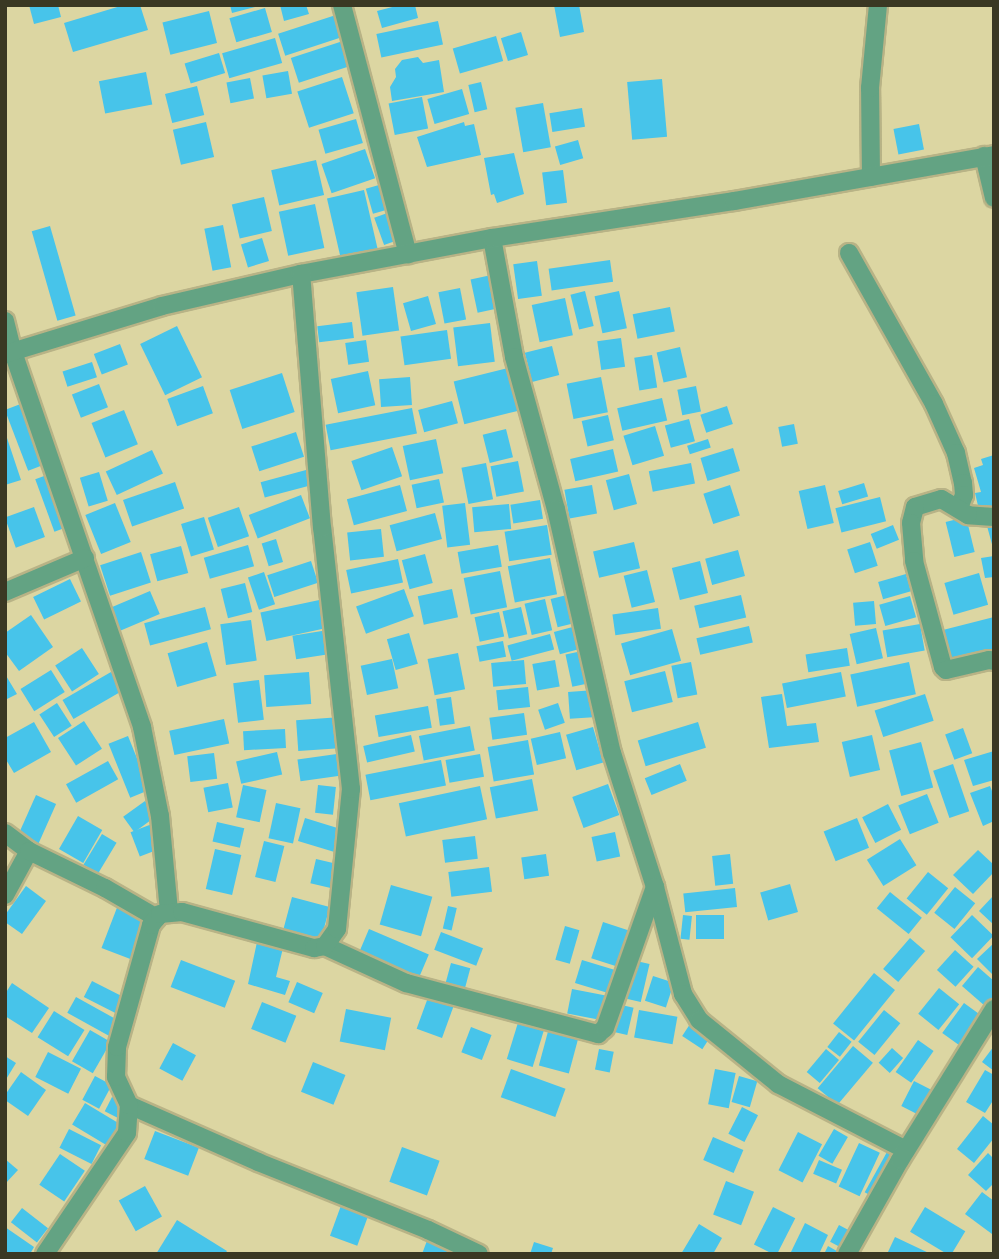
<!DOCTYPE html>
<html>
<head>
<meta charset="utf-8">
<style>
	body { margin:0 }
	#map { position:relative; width:999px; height:1259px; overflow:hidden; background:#dcd6a2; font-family:Arial,sans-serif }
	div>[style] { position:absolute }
	.building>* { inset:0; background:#47c4ea; transform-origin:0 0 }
	.roads { filter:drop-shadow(2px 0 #b8b386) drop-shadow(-2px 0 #b8b386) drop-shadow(0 2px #b8b386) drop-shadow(0 -2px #b8b386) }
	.minor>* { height:18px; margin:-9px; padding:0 9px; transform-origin:9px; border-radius:9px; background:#63a383 }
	span { translate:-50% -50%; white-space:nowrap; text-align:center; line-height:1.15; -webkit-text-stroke:6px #f9f6dc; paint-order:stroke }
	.frame { position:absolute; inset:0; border:7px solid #3a3823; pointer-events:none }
</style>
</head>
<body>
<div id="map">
	<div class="building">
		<i style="clip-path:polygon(29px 5px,58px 5px,61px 17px,34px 24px)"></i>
		<i style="clip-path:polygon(124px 5px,140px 5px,148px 30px,73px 52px,64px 23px)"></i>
		<i style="clip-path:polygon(230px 5px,259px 5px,259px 6px,232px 13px)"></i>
		<i style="clip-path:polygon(280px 5px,306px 5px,309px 14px,284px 21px)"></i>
		<i style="clip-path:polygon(400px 5px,415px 5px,418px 18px,382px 28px,377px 11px)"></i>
		<i style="clip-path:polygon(554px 5px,579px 5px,584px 32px,560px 37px)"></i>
		<i style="left:265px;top:8px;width:25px;height:37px;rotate:74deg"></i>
		<i style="left:209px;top:11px;width:33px;height:48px;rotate:76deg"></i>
		<i style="left:339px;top:14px;width:23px;height:64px;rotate:72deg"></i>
		<i style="left:438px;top:21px;width:24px;height:63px;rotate:78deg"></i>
		<i style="left:521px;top:32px;width:24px;height:21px;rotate:73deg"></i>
		<i style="left:496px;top:36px;width:26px;height:45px;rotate:74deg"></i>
		<i style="left:275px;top:38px;width:26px;height:55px;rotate:74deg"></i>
		<i style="left:346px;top:40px;width:26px;height:58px;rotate:72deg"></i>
		<i style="left:219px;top:53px;width:21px;height:36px;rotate:73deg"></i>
		<i style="clip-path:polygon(418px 57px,423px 63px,439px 60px,444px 92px,392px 101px,390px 87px,396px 77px,395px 69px,402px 60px)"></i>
		<i style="left:288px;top:71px;width:23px;height:26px;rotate:80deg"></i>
		<i style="left:146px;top:72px;width:33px;height:48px;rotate:79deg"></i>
		<i style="left:342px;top:77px;width:38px;height:47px;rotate:72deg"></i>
		<i style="left:250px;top:78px;width:21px;height:24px;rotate:79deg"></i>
		<i style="left:662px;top:79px;width:58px;height:35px;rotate:85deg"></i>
		<i style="left:481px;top:82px;width:28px;height:13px;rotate:77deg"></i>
		<i style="left:197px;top:86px;width:30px;height:33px;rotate:76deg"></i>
		<i style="left:462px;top:89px;width:26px;height:36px;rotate:74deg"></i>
		<i style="left:422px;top:97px;width:32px;height:34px;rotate:79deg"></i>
		<i style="left:543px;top:103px;width:45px;height:28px;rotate:80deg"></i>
		<i style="left:582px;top:108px;width:19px;height:33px;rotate:81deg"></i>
		<i style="left:356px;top:119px;width:25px;height:39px;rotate:74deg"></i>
		<i style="left:206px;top:122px;width:36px;height:34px;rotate:77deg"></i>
		<i style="clip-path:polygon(464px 122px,465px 126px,474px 124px,481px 155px,427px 167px,417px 137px)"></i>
		<i style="left:919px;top:124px;width:26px;height:26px;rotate:79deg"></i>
		<i style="left:578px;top:140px;width:19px;height:24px;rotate:74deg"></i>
		<i style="left:365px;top:149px;width:31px;height:46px;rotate:71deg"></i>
		<i style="clip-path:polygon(514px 153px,524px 194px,497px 203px,494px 194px,491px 195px,484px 158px)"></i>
		<i style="left:316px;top:160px;width:36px;height:46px;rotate:77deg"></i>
		<i style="left:563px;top:170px;width:33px;height:21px;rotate:83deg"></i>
		<i style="left:386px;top:183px;width:26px;height:21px;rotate:74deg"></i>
		<i style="left:364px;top:190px;width:64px;height:38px;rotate:77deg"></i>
		<i style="left:264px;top:197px;width:35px;height:33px;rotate:77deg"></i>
		<i style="left:315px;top:204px;width:45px;height:37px;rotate:78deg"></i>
		<i style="left:393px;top:211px;width:29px;height:20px;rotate:70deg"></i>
		<i style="left:223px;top:225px;width:43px;height:19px;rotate:79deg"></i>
		<i style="left:50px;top:226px;width:93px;height:19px;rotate:74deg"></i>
		<i style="left:262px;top:238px;width:24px;height:22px;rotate:73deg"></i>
		<i style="left:610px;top:260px;width:22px;height:62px;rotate:82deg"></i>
		<i style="left:537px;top:261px;width:35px;height:24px;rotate:82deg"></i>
		<i style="left:496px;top:274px;width:34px;height:26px;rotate:78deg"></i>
		<i style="left:393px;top:287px;width:44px;height:37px;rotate:82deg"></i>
		<i style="left:460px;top:288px;width:32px;height:22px;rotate:79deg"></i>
		<i style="left:585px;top:291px;width:36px;height:15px;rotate:76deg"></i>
		<i style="left:619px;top:291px;width:38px;height:25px;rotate:78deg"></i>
		<i style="left:428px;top:296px;width:29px;height:26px;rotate:74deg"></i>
		<i style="left:565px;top:298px;width:38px;height:34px;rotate:78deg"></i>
		<i style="left:670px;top:307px;width:25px;height:38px;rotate:79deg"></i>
		<i style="left:352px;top:322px;width:16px;height:35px;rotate:83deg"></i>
		<i style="left:490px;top:323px;width:39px;height:37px;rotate:83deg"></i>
		<i style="left:177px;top:326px;width:57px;height:41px;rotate:64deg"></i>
		<i style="left:447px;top:330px;width:29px;height:47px;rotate:82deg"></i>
		<i style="left:621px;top:338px;width:29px;height:24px;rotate:82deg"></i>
		<i style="left:366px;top:340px;width:22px;height:21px;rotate:82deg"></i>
		<i style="left:120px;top:344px;width:22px;height:28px;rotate:69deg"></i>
		<i style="left:552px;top:346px;width:30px;height:28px;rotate:76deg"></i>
		<i style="left:680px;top:347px;width:31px;height:24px;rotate:77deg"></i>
		<i style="left:652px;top:355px;width:33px;height:18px;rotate:81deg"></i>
		<i style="left:92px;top:362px;width:16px;height:31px;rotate:72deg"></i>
		<i style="left:508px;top:368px;width:44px;height:56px;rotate:76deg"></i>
		<i style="left:368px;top:371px;width:35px;height:38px;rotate:78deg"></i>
		<i style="left:282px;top:373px;width:41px;height:55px;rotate:72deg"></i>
		<i style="left:410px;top:377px;width:28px;height:31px;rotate:86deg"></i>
		<i style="left:601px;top:377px;width:36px;height:35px;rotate:79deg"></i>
		<i style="left:99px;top:384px;width:25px;height:29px;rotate:69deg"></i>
		<i style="left:203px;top:386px;width:29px;height:38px;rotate:70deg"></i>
		<i style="left:696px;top:386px;width:26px;height:19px;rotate:79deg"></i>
		<i style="left:662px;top:398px;width:23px;height:46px;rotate:77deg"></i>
		<i style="left:31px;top:400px;width:65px;height:28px;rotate:69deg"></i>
		<i style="left:452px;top:401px;width:23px;height:35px;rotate:75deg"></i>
		<i style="left:727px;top:406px;width:19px;height:28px;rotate:72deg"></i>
		<i style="left:412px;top:408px;width:26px;height:88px;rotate:79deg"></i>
		<i style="left:124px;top:410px;width:37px;height:35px;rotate:68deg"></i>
		<i style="left:608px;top:415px;width:26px;height:27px;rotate:77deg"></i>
		<i style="left:689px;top:419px;width:23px;height:25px;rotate:75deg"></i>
		<i style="left:794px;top:424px;width:20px;height:16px;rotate:79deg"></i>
		<i style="left:655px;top:426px;width:31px;height:33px;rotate:73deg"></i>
		<i style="left:506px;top:429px;width:29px;height:24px;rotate:76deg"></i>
		<i style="clip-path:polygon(5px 432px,21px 480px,5px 485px)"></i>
		<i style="left:296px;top:432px;width:26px;height:47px;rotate:72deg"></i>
		<i style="left:436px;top:439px;width:35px;height:34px;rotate:78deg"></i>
		<i style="left:708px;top:439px;width:9px;height:22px;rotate:72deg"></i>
		<i style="left:392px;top:447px;width:31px;height:43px;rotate:71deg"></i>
		<i style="left:733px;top:448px;width:24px;height:34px;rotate:73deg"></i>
		<i style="left:613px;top:449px;width:23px;height:44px;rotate:77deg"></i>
		<i style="left:152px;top:450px;width:26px;height:51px;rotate:65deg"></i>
		<i style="clip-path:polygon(994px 455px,994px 506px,979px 510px,975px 493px,981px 492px,974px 468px,983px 465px,981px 459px)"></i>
		<i style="left:518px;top:461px;width:31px;height:28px;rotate:79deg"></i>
		<i style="left:486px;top:463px;width:37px;height:25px;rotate:79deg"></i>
		<i style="left:691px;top:463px;width:21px;height:43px;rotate:79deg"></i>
		<i style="left:306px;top:470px;width:16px;height:47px;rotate:75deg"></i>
		<i style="left:55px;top:472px;width:56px;height:21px;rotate:70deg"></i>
		<i style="left:99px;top:472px;width:30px;height:20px;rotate:73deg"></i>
		<i style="left:629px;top:474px;width:31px;height:24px;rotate:75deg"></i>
		<i style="left:439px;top:479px;width:24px;height:28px;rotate:78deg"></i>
		<i style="left:175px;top:482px;width:28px;height:55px;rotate:71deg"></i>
		<i style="left:864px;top:483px;width:14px;height:27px;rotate:73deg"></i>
		<i style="left:400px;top:485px;width:27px;height:55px;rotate:75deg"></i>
		<i style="left:592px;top:485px;width:29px;height:28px;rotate:80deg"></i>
		<i style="left:730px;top:485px;width:32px;height:28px;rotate:72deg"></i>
		<i style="left:825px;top:485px;width:39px;height:27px;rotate:77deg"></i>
		<i style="left:301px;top:495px;width:25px;height:56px;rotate:69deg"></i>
		<i style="left:880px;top:497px;width:25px;height:46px;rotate:76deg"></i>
		<i style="left:540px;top:500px;width:19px;height:30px;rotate:81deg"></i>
		<i style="left:115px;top:503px;width:42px;height:32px;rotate:68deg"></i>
		<i style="left:465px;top:503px;width:42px;height:23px;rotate:83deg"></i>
		<i style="left:509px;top:504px;width:25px;height:37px;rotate:85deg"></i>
		<i style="left:34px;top:507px;width:32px;height:31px;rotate:70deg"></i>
		<i style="left:239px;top:507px;width:31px;height:33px;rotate:71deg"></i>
		<i style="left:435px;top:513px;width:27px;height:47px;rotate:75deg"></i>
		<i style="left:204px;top:517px;width:34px;height:24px;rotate:73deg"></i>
		<i style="left:966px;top:517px;width:36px;height:21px;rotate:76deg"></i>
		<i style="clip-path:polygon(994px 524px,994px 548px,993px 548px,987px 526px)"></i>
		<i style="left:547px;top:525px;width:30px;height:43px;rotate:81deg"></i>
		<i style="left:893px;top:525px;width:16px;height:24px;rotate:68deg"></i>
		<i style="left:381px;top:529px;width:28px;height:34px;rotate:84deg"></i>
		<i style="left:276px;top:539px;width:24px;height:15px;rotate:73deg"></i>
		<i style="left:634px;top:542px;width:27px;height:42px;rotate:77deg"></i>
		<i style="left:870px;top:542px;width:25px;height:24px;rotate:72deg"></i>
		<i style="left:248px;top:545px;width:22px;height:46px;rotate:74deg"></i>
		<i style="left:498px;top:545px;width:22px;height:41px;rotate:80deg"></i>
		<i style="left:181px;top:546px;width:28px;height:32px;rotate:75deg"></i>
		<i style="left:738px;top:550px;width:27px;height:34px;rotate:75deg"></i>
		<i style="left:141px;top:552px;width:32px;height:43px;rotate:72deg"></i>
		<i style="left:425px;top:554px;width:30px;height:24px;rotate:75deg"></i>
		<i style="clip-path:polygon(994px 556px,994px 577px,985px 578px,981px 558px)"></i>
		<i style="left:550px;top:558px;width:37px;height:43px;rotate:79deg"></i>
		<i style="left:398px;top:559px;width:24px;height:53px;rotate:78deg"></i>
		<i style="left:311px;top:561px;width:23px;height:46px;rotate:72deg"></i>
		<i style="left:700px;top:561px;width:33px;height:29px;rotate:76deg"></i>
		<i style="left:647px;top:570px;width:33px;height:24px;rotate:76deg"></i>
		<i style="left:500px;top:571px;width:37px;height:37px;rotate:79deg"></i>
		<i style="left:264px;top:572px;width:34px;height:17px;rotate:71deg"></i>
		<i style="left:979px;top:573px;width:33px;height:36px;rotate:74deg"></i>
		<i style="left:906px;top:574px;width:18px;height:29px;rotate:74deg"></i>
		<i style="left:70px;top:579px;width:25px;height:41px;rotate:64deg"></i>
		<i style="left:245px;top:583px;width:30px;height:25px;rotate:76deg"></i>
		<i style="left:404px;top:589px;width:29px;height:51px;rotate:70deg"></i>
		<i style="left:452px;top:589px;width:29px;height:35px;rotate:78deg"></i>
		<i style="left:150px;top:591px;width:25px;height:43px;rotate:67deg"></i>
		<i style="left:571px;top:594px;width:29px;height:21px;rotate:76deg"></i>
		<i style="left:741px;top:595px;width:23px;height:48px;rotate:77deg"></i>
		<i style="left:910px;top:596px;width:22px;height:32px;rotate:74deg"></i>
		<i style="left:324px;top:599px;width:29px;height:65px;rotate:78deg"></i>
		<i style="left:545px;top:599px;width:32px;height:21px;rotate:77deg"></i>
		<i style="left:874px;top:601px;width:23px;height:21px;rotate:85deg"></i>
		<i style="left:205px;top:607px;width:23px;height:63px;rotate:75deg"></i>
		<i style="left:521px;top:607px;width:28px;height:19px;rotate:77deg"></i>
		<i style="left:658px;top:608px;width:21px;height:46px;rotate:82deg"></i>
		<i style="left:499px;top:612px;width:25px;height:25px;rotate:78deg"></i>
		<i style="clip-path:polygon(31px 615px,53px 647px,19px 671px,5px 652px,5px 633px)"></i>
		<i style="clip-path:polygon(994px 617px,994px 651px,948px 663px,939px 631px)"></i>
		<i style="left:251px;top:620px;width:41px;height:31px;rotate:82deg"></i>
		<i style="left:920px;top:624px;width:27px;height:38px;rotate:80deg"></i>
		<i style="left:580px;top:625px;width:23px;height:27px;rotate:75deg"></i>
		<i style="left:749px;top:626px;width:17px;height:54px;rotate:77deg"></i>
		<i style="left:876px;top:628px;width:31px;height:27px;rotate:77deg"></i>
		<i style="left:672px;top:629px;width:33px;height:53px;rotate:74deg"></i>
		<i style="left:328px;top:630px;width:24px;height:36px;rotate:81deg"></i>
		<i style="left:409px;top:633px;width:32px;height:23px;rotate:74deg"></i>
		<i style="left:550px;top:634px;width:16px;height:44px;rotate:75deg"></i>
		<i style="left:503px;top:641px;width:16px;height:27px;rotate:79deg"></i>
		<i style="left:207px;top:642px;width:35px;height:41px;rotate:74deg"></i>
		<i style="left:82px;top:648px;width:31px;height:32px;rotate:57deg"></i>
		<i style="left:847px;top:648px;width:18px;height:42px;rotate:81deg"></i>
		<i style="left:587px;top:650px;width:33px;height:22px;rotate:78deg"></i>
		<i style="left:458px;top:653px;width:37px;height:31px;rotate:79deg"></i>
		<i style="left:392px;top:659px;width:30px;height:32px;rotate:78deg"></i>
		<i style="left:524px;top:660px;width:24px;height:33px;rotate:85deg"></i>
		<i style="left:555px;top:660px;width:27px;height:23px;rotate:80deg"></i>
		<i style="left:691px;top:662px;width:33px;height:20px;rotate:79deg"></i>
		<i style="left:909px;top:662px;width:33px;height:60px;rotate:78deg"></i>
		<i style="left:51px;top:670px;width:26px;height:36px;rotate:58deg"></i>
		<i style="left:665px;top:671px;width:32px;height:42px;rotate:76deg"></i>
		<i style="left:111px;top:672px;width:22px;height:56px;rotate:60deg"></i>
		<i style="left:309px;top:672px;width:32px;height:45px;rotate:86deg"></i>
		<i style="left:841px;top:672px;width:25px;height:60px;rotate:79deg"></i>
		<i style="clip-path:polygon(5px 674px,17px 694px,5px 700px)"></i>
		<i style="left:259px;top:680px;width:40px;height:26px;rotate:83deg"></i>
		<i style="left:528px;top:687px;width:20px;height:32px;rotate:84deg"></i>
		<i style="left:595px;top:690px;width:27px;height:27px;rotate:86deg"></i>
		<i style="clip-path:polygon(782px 694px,787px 726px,816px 723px,819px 742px,769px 748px,761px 697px)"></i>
		<i style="left:925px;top:694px;width:28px;height:53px;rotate:72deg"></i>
		<i style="left:451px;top:697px;width:27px;height:15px;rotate:82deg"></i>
		<i style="left:57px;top:703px;width:27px;height:21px;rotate:57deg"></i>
		<i style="left:558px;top:703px;width:21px;height:21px;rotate:71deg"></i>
		<i style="left:428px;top:706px;width:22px;height:54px;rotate:80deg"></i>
		<i style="left:524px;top:713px;width:22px;height:35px;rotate:82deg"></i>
		<i style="left:341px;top:717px;width:31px;height:45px;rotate:86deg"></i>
		<i style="left:224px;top:719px;width:25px;height:56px;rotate:78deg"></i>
		<i style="left:84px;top:721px;width:33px;height:31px;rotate:57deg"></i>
		<i style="clip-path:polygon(34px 722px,51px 752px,14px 773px,5px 758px,5px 738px)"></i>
		<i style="left:698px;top:722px;width:27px;height:63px;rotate:73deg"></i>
		<i style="left:470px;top:726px;width:25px;height:52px;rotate:79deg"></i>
		<i style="left:593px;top:727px;width:37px;height:28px;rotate:74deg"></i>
		<i style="left:963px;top:728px;width:27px;height:19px;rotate:70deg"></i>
		<i style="left:285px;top:729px;width:19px;height:42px;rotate:87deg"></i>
		<i style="left:560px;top:732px;width:27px;height:30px;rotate:77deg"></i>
		<i style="left:411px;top:735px;width:17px;height:49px;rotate:77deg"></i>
		<i style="left:872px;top:735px;width:36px;height:31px;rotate:77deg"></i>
		<i style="left:128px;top:736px;width:58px;height:21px;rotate:68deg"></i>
		<i style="left:528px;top:740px;width:35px;height:41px;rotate:80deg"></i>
		<i style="left:921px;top:742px;width:47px;height:33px;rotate:75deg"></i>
		<i style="clip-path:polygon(994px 751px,994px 780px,973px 786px,964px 760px)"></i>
		<i style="left:277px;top:752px;width:23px;height:42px;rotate:77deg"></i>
		<i style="left:214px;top:753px;width:26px;height:27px;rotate:83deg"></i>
		<i style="left:344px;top:753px;width:22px;height:47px;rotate:82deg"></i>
		<i style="left:480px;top:754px;width:23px;height:35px;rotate:80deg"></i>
		<i style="left:441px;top:760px;width:26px;height:77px;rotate:79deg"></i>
		<i style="left:108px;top:761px;width:21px;height:48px;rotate:61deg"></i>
		<i style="left:680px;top:764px;width:18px;height:38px;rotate:68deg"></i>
		<i style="left:953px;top:764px;width:50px;height:21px;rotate:71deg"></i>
		<i style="left:532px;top:779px;width:32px;height:43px;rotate:79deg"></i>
		<i style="left:228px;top:783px;width:25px;height:25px;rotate:79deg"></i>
		<i style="left:608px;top:784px;width:33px;height:38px;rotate:70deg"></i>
		<i style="left:243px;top:785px;width:24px;height:33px;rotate:12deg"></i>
		<i style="left:318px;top:785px;width:18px;height:28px;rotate:6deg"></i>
		<i style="left:480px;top:786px;width:34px;height:83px;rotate:78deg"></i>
		<i style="clip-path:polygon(990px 786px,994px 796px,994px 821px,983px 826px,970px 793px)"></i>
		<i style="left:927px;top:794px;width:31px;height:31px;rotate:68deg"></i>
		<i style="left:36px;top:795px;width:22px;height:44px;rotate:24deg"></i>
		<i style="left:145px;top:801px;width:19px;height:27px;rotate:54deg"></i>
		<i style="left:276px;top:803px;width:25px;height:36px;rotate:12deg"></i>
		<i style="left:888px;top:804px;width:29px;height:29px;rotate:63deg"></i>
		<i style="left:78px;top:816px;width:28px;height:38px;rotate:30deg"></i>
		<i style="left:305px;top:818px;width:39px;height:24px;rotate:17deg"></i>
		<i style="left:857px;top:818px;width:32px;height:36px;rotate:68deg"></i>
		<i style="left:217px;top:822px;width:28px;height:20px;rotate:13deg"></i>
		<i style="left:152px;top:824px;width:26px;height:23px;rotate:69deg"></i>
		<i style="left:615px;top:832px;width:25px;height:24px;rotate:78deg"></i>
		<i style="left:102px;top:834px;width:17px;height:36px;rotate:31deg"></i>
		<i style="left:475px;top:836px;width:23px;height:33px;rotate:83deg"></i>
		<i style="left:900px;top:839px;width:31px;height:39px;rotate:58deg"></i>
		<i style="left:264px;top:841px;width:21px;height:37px;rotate:14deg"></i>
		<i style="left:215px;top:849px;width:27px;height:41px;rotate:13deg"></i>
		<i style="clip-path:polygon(978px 850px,994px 865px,994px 872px,973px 894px,953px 875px)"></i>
		<i style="left:546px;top:854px;width:22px;height:25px;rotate:82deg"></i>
		<i style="left:730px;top:854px;width:30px;height:18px;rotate:84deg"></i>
		<i style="left:316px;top:859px;width:23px;height:25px;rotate:13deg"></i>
		<i style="left:489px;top:867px;width:25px;height:41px;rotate:83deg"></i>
		<i style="left:928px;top:872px;width:26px;height:34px;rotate:39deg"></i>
		<i style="left:790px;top:884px;width:29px;height:31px;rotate:74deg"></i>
		<i style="left:391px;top:885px;width:43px;height:41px;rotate:16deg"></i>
		<i style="clip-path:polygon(26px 886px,46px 901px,22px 934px,5px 922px,5px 915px)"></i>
		<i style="left:955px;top:887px;width:26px;height:33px;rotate:39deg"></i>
		<i style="left:735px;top:888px;width:19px;height:52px;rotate:84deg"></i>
		<i style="left:890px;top:892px;width:41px;height:21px;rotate:39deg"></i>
		<i style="clip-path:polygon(994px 895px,994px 925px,979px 911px)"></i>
		<i style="left:292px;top:897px;width:39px;height:33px;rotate:15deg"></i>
		<i style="left:118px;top:905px;width:33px;height:46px;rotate:21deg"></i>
		<i style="left:448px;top:906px;width:9px;height:23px;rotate:13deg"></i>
		<i style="left:683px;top:915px;width:9px;height:24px;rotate:6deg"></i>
		<i style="left:696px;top:915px;width:28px;height:24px"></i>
		<i style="left:972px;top:915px;width:30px;height:31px;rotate:44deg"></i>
		<i style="left:603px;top:922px;width:28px;height:38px;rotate:18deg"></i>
		<i style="left:565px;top:926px;width:15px;height:35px;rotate:16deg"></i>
		<i style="left:369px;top:929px;width:65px;height:33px;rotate:23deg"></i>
		<i style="left:441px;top:932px;width:45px;height:19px;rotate:21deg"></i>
		<i style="left:910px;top:938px;width:20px;height:41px;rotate:41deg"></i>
		<i style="clip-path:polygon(257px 942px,283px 948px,276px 977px,290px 981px,285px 995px,248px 984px)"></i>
		<i style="clip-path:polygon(994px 943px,994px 976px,977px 959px)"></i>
		<i style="left:955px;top:950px;width:25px;height:27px;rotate:42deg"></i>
		<i style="left:181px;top:960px;width:58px;height:29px;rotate:21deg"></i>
		<i style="left:582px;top:960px;width:38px;height:24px;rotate:17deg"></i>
		<i style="left:632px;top:960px;width:18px;height:39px;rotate:13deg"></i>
		<i style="left:451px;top:963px;width:20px;height:27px;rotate:15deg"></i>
		<i style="clip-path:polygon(978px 967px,994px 981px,994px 997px,985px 1006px,962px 986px)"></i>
		<i style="left:874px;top:973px;width:27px;height:65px;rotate:39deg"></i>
		<i style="left:653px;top:976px;width:22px;height:26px;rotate:18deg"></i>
		<i style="left:92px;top:981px;width:42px;height:18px;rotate:27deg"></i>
		<i style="left:297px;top:982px;width:28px;height:22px;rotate:23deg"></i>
		<i style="clip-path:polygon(12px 983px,49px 1008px,32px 1033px,5px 1016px,5px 994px)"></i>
		<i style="left:939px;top:988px;width:26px;height:33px;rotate:39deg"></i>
		<i style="left:572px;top:989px;width:37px;height:25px;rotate:11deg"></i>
		<i style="left:430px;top:992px;width:27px;height:39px;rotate:20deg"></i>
		<i style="left:76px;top:997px;width:48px;height:18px;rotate:29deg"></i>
		<i style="left:262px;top:1002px;width:37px;height:29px;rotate:22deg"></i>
		<i style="left:964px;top:1003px;width:27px;height:37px;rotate:36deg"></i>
		<i style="left:617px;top:1004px;width:17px;height:28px;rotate:13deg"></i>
		<i style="left:346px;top:1009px;width:46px;height:33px;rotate:11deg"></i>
		<i style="left:639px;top:1010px;width:39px;height:28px;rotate:10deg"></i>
		<i style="left:884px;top:1010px;width:21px;height:41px;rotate:39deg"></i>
		<i style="left:54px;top:1011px;width:36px;height:31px;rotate:32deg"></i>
		<i style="left:520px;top:1016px;width:27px;height:45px;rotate:17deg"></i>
		<i style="left:692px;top:1021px;width:24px;height:18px;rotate:33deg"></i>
		<i style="left:550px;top:1024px;width:31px;height:43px;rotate:15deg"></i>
		<i style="left:471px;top:1027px;width:22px;height:27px;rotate:21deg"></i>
		<i style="left:90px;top:1030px;width:24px;height:36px;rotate:30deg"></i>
		<i style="left:839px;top:1032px;width:16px;height:19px;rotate:38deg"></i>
		<i style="left:918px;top:1040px;width:19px;height:39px;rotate:35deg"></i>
		<i style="left:173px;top:1043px;width:26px;height:29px;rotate:28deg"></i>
		<i style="left:853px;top:1046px;width:26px;height:55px;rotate:40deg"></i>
		<i style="clip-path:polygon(994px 1046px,994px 1071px,982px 1062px)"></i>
		<i style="left:892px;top:1048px;width:15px;height:20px;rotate:42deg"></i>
		<i style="left:599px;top:1049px;width:15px;height:21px;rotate:11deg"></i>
		<i style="left:826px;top:1049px;width:17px;height:30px;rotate:40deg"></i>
		<i style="left:48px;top:1052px;width:37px;height:28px;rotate:27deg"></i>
		<i style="clip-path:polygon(5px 1056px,16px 1063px,5px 1081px)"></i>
		<i style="left:313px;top:1062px;width:35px;height:32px;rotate:22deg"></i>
		<i style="left:511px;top:1069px;width:58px;height:30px;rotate:20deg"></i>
		<i style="left:715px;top:1069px;width:21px;height:36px;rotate:11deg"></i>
		<i style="clip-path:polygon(985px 1070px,994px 1075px,994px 1099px,985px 1113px,966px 1102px)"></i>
		<i style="clip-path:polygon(21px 1072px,46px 1090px,28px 1116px,5px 1100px,5px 1095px)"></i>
		<i style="left:95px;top:1076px;width:19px;height:27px;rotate:28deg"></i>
		<i style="left:739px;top:1076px;width:19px;height:27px;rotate:16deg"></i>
		<i style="left:914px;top:1081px;width:27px;height:28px;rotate:27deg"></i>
		<i style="left:112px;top:1097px;width:16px;height:16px;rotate:27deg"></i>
		<i style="left:85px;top:1103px;width:48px;height:25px;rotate:31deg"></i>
		<i style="left:742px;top:1107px;width:18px;height:30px;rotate:27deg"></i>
		<i style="clip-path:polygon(983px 1116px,994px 1125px,994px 1138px,974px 1163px,957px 1149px)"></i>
		<i style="left:69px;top:1129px;width:36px;height:21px;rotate:27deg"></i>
		<i style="left:834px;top:1129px;width:16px;height:31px;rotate:30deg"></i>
		<i style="left:155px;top:1131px;width:47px;height:30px;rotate:21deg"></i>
		<i style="left:798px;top:1132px;width:27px;height:43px;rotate:27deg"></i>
		<i style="left:713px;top:1137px;width:33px;height:25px;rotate:23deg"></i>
		<i style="left:859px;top:1143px;width:23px;height:48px;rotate:25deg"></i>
		<i style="left:402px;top:1147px;width:40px;height:37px;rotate:20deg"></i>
		<i style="left:887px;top:1152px;width:13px;height:46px;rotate:29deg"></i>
		<i style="clip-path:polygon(988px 1153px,994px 1159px,994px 1183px,986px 1191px,968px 1175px)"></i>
		<i style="left:60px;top:1154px;width:30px;height:37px;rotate:34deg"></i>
		<i style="clip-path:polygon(5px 1159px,18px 1170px,5px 1184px)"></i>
		<i style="left:819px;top:1160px;width:25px;height:15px;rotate:23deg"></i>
		<i style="left:726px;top:1181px;width:30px;height:36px;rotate:21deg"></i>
		<i style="left:145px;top:1186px;width:35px;height:30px;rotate:61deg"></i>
		<i style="clip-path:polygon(982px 1192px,994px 1201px,992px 1234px,965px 1214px)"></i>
		<i style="left:343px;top:1200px;width:29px;height:38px;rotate:20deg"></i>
		<i style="left:773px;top:1207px;width:25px;height:42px;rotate:27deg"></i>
		<i style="left:925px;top:1207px;width:47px;height:29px;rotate:31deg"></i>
		<i style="left:22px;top:1208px;width:33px;height:18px;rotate:38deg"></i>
		<i style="clip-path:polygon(177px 1220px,227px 1251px,225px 1254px,156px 1254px)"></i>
		<i style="clip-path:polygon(805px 1223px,828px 1235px,819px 1254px,790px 1254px)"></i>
		<i style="clip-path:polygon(699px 1224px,722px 1238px,713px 1254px,681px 1254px)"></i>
		<i style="left:839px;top:1225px;width:17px;height:19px;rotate:28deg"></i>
		<i style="clip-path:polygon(5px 1227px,34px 1247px,30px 1254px,5px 1254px)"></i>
		<i style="clip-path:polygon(895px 1237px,931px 1254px,887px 1254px)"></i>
		<i style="clip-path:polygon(428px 1238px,462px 1254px,422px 1254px)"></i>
		<i style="clip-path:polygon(534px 1242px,553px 1248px,551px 1254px,530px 1254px)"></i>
		<i style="clip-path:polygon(828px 1246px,842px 1254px,824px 1254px)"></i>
	</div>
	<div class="roads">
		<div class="minor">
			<i style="left:342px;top:5px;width:258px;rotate:75.2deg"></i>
			<i style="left:984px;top:156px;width:43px;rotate:76.6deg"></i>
			<i style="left:871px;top:177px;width:89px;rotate:-90.6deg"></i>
			<i style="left:870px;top:88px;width:83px;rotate:-84.5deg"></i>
			<i style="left:492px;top:238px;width:121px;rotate:79.5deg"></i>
			<i style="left:514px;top:357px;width:158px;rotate:74.6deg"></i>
			<i style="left:556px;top:509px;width:250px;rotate:77.1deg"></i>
			<i style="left:612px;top:753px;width:141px;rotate:72.2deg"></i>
			<i style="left:655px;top:887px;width:111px;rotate:75.3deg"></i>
			<i style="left:683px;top:994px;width:31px;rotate:58deg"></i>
			<i style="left:699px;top:1020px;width:102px;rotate:39deg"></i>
			<i style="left:778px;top:1084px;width:144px;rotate:27.3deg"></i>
			<i style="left:849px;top:253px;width:173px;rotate:60.6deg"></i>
			<i style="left:934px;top:404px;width:54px;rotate:65.8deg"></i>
			<i style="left:956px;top:453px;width:31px;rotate:77deg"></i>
			<i style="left:963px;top:483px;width:12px;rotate:85deg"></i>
			<i style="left:964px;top:495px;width:14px;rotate:111deg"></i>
			<i style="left:5px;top:321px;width:32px;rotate:76deg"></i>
			<i style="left:13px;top:352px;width:397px;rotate:71deg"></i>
			<i style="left:142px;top:727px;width:91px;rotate:78.6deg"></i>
			<i style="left:160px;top:816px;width:95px;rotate:84.6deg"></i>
			<i style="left:5px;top:354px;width:164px;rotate:-17deg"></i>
			<i style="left:162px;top:306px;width:143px;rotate:-13deg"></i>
			<i style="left:301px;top:274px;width:194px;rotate:-10.7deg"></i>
			<i style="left:492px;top:238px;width:245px;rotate:-8.7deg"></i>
			<i style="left:734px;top:201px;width:264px;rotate:-10deg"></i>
			<i style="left:994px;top:517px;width:26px;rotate:-176deg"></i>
			<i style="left:968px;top:515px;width:31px;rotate:-149deg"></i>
			<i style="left:941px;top:499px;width:27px;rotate:163deg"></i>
			<i style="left:915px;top:507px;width:16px;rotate:104deg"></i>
			<i style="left:911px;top:523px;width:38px;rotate:85deg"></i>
			<i style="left:914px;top:561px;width:110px;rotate:74.7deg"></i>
			<i style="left:943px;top:667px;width:4px;rotate:45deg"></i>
			<i style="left:946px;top:670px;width:44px;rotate:-13.1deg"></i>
			<i style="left:989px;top:660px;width:5px;rotate:11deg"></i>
			<i style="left:5px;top:592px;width:87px;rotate:-23deg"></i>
			<i style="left:5px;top:833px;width:30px;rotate:37deg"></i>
			<i style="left:29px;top:851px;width:50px;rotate:118.6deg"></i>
			<i style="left:29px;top:851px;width:85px;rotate:26deg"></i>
			<i style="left:105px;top:888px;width:60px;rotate:30deg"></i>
			<i style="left:325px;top:946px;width:89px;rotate:24.6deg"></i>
			<i style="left:406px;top:983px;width:199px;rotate:14.9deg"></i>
			<i style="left:598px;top:1034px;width:9px;rotate:-41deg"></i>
			<i style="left:605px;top:1028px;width:150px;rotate:-70.5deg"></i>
			<i style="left:129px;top:1105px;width:141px;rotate:23.8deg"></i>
			<i style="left:258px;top:1162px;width:183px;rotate:21.8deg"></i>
			<i style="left:428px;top:1230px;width:56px;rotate:25.2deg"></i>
			<i style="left:45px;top:1254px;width:146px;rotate:-55.9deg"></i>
			<i style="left:127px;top:1133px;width:28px;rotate:-86deg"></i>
			<i style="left:129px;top:1105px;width:31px;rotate:-115deg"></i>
			<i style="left:116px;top:1077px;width:30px;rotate:-88deg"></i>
			<i style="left:117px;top:1047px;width:127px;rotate:-74.4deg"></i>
			<i style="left:151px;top:925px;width:14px;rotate:-51deg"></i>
			<i style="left:160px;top:914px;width:22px;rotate:-5deg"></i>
			<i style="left:182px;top:912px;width:137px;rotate:15.3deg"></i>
			<i style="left:314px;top:948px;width:11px;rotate:-10deg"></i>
			<i style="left:325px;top:946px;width:21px;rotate:-55deg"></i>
			<i style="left:337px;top:929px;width:141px;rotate:-84.3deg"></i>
			<i style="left:351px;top:789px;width:263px;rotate:-96.3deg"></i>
			<i style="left:322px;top:528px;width:255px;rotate:-94.7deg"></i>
			<i style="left:847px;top:1254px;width:108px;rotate:-60.6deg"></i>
			<i style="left:900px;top:1160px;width:178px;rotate:-58.1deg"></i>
		</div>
	</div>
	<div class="frame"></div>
</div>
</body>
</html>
